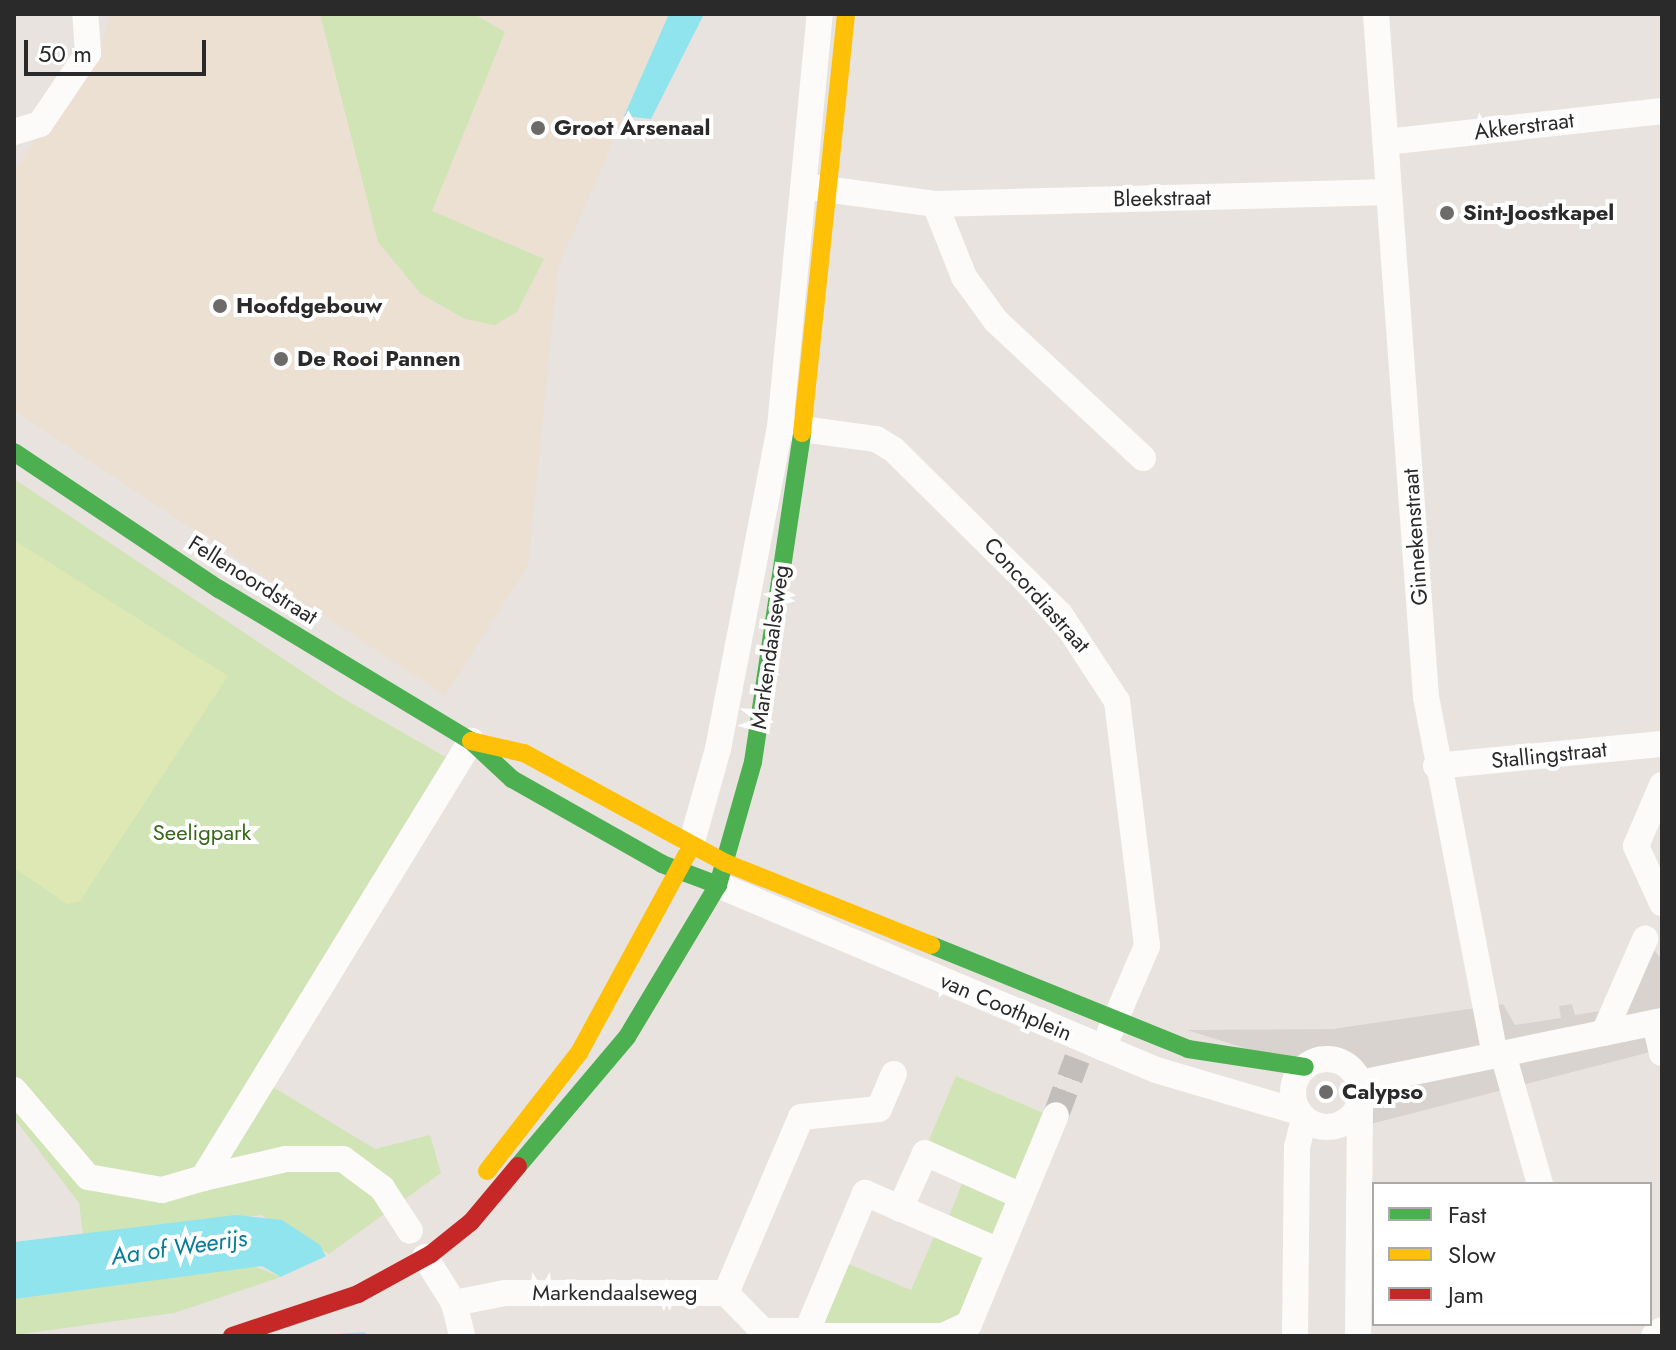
<!DOCTYPE html>
<html>
<head>
<meta charset="utf-8">
<style>
	body { margin:0 }
	#map { position:relative; width:1676px; height:1350px; overflow:hidden; background:#e8e3df; font-family:Jost,sans-serif }
	div>[style] { position:absolute }
	.education>* { inset:0; background:#ece0d3 }
	.green>* { inset:0; background:#d0e4b6; transform-origin:0 0 }
	.pitch>* { inset:0; background:#dee8b4 }
	.plaza>* { inset:0; background:#d8d3cf }
	.water>* { inset:0; background:#8fe4ed }
	.pier>* { inset:0; background:#e8e3df }
	.street-tunnel>* { height:26px; margin-top:-13px; transform-origin:0; background:repeating-linear-gradient(90deg,#c2bebb 0 26px,transparent 0 39px) }
	.street>* { height:26px; margin:-13px; padding:0 13px; transform-origin:13px; border-radius:13px; background:#fcfbfa }
	.street>.ring { margin:-13px; padding:0; box-sizing:content-box; background:none; border:26px solid #fcfbfa; border-radius:50% }
	.fast>* { height:18px; margin:-9px; padding:0 9px; transform-origin:9px; border-radius:9px; background:#4caf50 }
	.slow>* { height:18px; margin:-9px; padding:0 9px; transform-origin:9px; border-radius:9px; background:#ffc107 }
	.jam>* { height:18px; margin:-9px; padding:0 9px; transform-origin:9px; border-radius:9px; background:#c62828 }
	.dots>* { width:22px; height:22px; translate:-50% -50%; box-sizing:border-box; border:4px solid #fff; border-radius:50% }
	span { translate:-50% -50%; white-space:nowrap; text-align:center; line-height:1.15; -webkit-text-stroke:8px #fff; paint-order:stroke }
	.street-label { font-size:22px; color:#2a2a2a }
	.poi-label { font-size:22px; color:#2a2a2a; font-weight:700 }
	.left { translate:0 -50%; text-align:left }
	.park-label { font-size:22px; color:#356917 }
	.water-label { font-size:24px; color:#087d98; font-style:italic }
	.frame { position:absolute; inset:0; border:16px solid #2a2a2a; pointer-events:none }
	.legend { position:absolute; left:1372px; top:1182px; width:280px; height:144px; box-sizing:border-box; background:#fff; border:2px solid #aaa; margin:0; padding:10px 14px; list-style:none; font-size:24px; color:#2a2a2a }
	.legend li { display:flex; align-items:center; gap:16px; height:40px }
	.legend b { width:40px; border:2px solid #aaa }
	.scale { position:absolute; left:24px; top:40px; width:182px; height:36px; box-sizing:border-box; border:4px solid #2a2a2a; border-top:0; padding-left:10px; font-size:24px; line-height:28px; white-space:nowrap; color:#2a2a2a; -webkit-text-stroke:6px #fff; paint-order:stroke }
</style>
</head>
<body>
<div id="map">
	<div class="education">
		<i style="clip-path:polygon(111px 14px,669px 14px,558px 268px,528px 566px,445px 696px,14px 411px,14px 171px,101px 43px)"></i>
	</div>
	<div class="green">
		<i style="clip-path:polygon(320px 14px,474px 14px,505px 32px,432px 211px,544px 259px,517px 312px,495px 325px,465px 319px,421px 294px,378px 242px)"></i>
		<i style="clip-path:polygon(14px 479px,339px 696px,449px 759px,268px 1084px,375px 1149px,430px 1135px,441px 1173px,329px 1254px,261px 1215px,83px 1234px,79px 1203px,14px 1118px)"></i>
		<i style="left:956px;top:1076px;width:102px;height:77px;rotate:23deg"></i>
		<i style="left:964px;top:1179px;width:53px;height:45px;rotate:22deg"></i>
		<i style="clip-path:polygon(934px 1237px,987px 1258px,966px 1309px,943px 1325px,825px 1323px,846px 1263px,911px 1290px)"></i>
		<i style="clip-path:polygon(251px 1265px,281px 1277px,174px 1313px,14px 1335px,14px 1299px)"></i>
	</div>
	<div class="pitch">
		<i style="clip-path:polygon(14px 540px,228px 676px,80px 901px,67px 904px,14px 868px)"></i>
	</div>
	<div class="plaza">
		<i style="clip-path:polygon(1641px 934px,1662px 960px,1662px 1049px,1359px 1127px,1354px 1072px,1340px 1061px,1305px 1067px,1187px 1030px,1333px 1029px,1503px 1004px,1515px 1025px,1561px 1018px,1559px 1006px,1572px 1004px,1575px 1015px,1606px 1010px)"></i>
	</div>
	<div class="water">
		<i style="clip-path:polygon(669px 14px,704px 14px,651px 119px,624px 116px)"></i>
		<i style="clip-path:polygon(236px 1215px,282px 1220px,320px 1245px,367px 1336px,309px 1336px,281px 1277px,262px 1266px,14px 1299px,14px 1242px)"></i>
	</div>
	<div class="pier">
		<i style="clip-path:polygon(333px 1253px,369px 1332px,304px 1336px,276px 1279px)"></i>
	</div>
	<div class="street-tunnel">
		<i style="left:1056px;top:1115px;width:60px;rotate:-69.4deg"></i>
	</div>
	<div class="street">
		<i style="left:1376px;top:14px;width:685px;rotate:85.81deg"></i>
		<i style="left:1426px;top:697px;width:365px;rotate:79.1deg"></i>
		<i style="left:14px;top:132px;width:27px;rotate:-17deg"></i>
		<i style="left:40px;top:124px;width:86px;rotate:-55.9deg"></i>
		<i style="left:88px;top:53px;width:39px;rotate:-94deg"></i>
		<i style="left:1386px;top:142px;width:278px;rotate:-6.4deg"></i>
		<i style="left:810px;top:187px;width:126px;rotate:7.7deg"></i>
		<i style="left:935px;top:204px;width:454px;rotate:-1.5deg"></i>
		<i style="left:935px;top:204px;width:79px;rotate:68.3deg"></i>
		<i style="left:964px;top:277px;width:54px;rotate:54deg"></i>
		<i style="left:996px;top:321px;width:201px;rotate:43deg"></i>
		<i style="left:787px;top:427px;width:90px;rotate:7.7deg"></i>
		<i style="left:876px;top:439px;width:21px;rotate:31deg"></i>
		<i style="left:894px;top:450px;width:233px;rotate:44.7deg"></i>
		<i style="left:1060px;top:614px;width:104px;rotate:56.8deg"></i>
		<i style="left:1117px;top:701px;width:247px;rotate:83deg"></i>
		<i style="left:1147px;top:946px;width:111px;rotate:113.3deg"></i>
		<i style="left:1436px;top:766px;width:227px;rotate:-5.6deg"></i>
		<i style="left:1662px;top:785px;width:66px;rotate:113.1deg"></i>
		<i style="left:1636px;top:846px;width:63px;rotate:65.5deg"></i>
		<i style="left:691px;top:845px;width:100px;rotate:-74.3deg"></i>
		<i style="left:718px;top:749px;width:328px;rotate:-79.1deg"></i>
		<i style="left:780px;top:427px;width:415px;rotate:-84.5deg"></i>
		<i style="left:718px;top:885px;width:475px;rotate:22.9deg"></i>
		<i style="left:1156px;top:1070px;width:149px;rotate:16.4deg"></i>
		<i style="left:1655px;top:1023px;width:31px;rotate:77deg"></i>
		<i style="left:1604px;top:1033px;width:103px;rotate:-66.4deg"></i>
		<i style="left:1503px;top:1054px;width:135px;rotate:74.1deg"></i>
		<i class="ring" style="left:1293px;top:1059px;width:42px;height:42px"></i>
		<i style="left:1360px;top:1083px;width:308px;rotate:-11.6deg"></i>
		<i style="left:14px;top:1090px;width:114px;rotate:49.6deg"></i>
		<i style="left:88px;top:1177px;width:75px;rotate:10deg"></i>
		<i style="left:162px;top:1190px;width:43px;rotate:-16.3deg"></i>
		<i style="left:203px;top:1178px;width:513px;rotate:-58.48deg"></i>
		<i style="left:203px;top:1178px;width:85px;rotate:-12.9deg"></i>
		<i style="left:286px;top:1159px;width:57px"></i>
		<i style="left:343px;top:1159px;width:49px;rotate:36.6deg"></i>
		<i style="left:382px;top:1188px;width:51px;rotate:56.9deg"></i>
		<i style="left:900px;top:1209px;width:61px;rotate:-65.9deg"></i>
		<i style="left:925px;top:1153px;width:105px;rotate:24.1deg"></i>
		<i style="left:425px;top:1257px;width:54px;rotate:57.8deg"></i>
		<i style="left:454px;top:1303px;width:34px;rotate:76deg"></i>
		<i style="left:726px;top:1293px;width:53px;rotate:45.8deg"></i>
		<i style="left:763px;top:1331px;width:44px"></i>
		<i style="left:807px;top:1331px;width:150px;rotate:-67.2deg"></i>
		<i style="left:865px;top:1193px;width:146px;rotate:23.4deg"></i>
		<i style="left:454px;top:1303px;width:52px;rotate:-11.1deg"></i>
		<i style="left:505px;top:1293px;width:221px"></i>
		<i style="left:726px;top:1293px;width:191px;rotate:-66.9deg"></i>
		<i style="left:801px;top:1117px;width:78px;rotate:-5.9deg"></i>
		<i style="left:879px;top:1109px;width:38px;rotate:-67deg"></i>
		<i style="left:807px;top:1336px;width:136px"></i>
		<i style="left:943px;top:1336px;width:29px;rotate:-25deg"></i>
		<i style="left:969px;top:1324px;width:226px;rotate:-67.4deg"></i>
		<i style="left:1295px;top:1336px;width:189px;rotate:-89.4deg"></i>
		<i style="left:1297px;top:1147px;width:30px;rotate:-76deg"></i>
		<i style="left:1358px;top:1336px;width:232px;rotate:-89.5deg"></i>
		<i style="left:1654px;top:1336px;width:10px;rotate:-37deg"></i>
	</div>
	<div class="fast">
		<i style="left:14px;top:452px;width:247px;rotate:33.8deg"></i>
		<i style="left:219px;top:589px;width:294px;rotate:31.1deg"></i>
		<i style="left:471px;top:741px;width:56px;rotate:42.8deg"></i>
		<i style="left:512px;top:779px;width:172px;rotate:29.5deg"></i>
		<i style="left:662px;top:864px;width:60px;rotate:20.6deg"></i>
		<i style="left:931px;top:945px;width:277px;rotate:22deg"></i>
		<i style="left:1188px;top:1049px;width:118px;rotate:8.7deg"></i>
		<i style="left:518px;top:1166px;width:169px;rotate:-49.8deg"></i>
		<i style="left:627px;top:1037px;width:177px;rotate:-59.1deg"></i>
		<i style="left:718px;top:885px;width:128px;rotate:-74.1deg"></i>
		<i style="left:753px;top:762px;width:333px;rotate:-81.5deg"></i>
	</div>
	<div class="slow">
		<i style="left:802px;top:433px;width:421px;rotate:-84deg"></i>
		<i style="left:471px;top:741px;width:54px;rotate:12.8deg"></i>
		<i style="left:524px;top:753px;width:230px;rotate:28.6deg"></i>
		<i style="left:726px;top:863px;width:221px;rotate:21.8deg"></i>
		<i style="left:487px;top:1171px;width:150px;rotate:-52.1deg"></i>
		<i style="left:579px;top:1053px;width:231px;rotate:-61.5deg"></i>
	</div>
	<div class="jam">
		<i style="left:232px;top:1336px;width:133px;rotate:-18.4deg"></i>
		<i style="left:358px;top:1294px;width:83px;rotate:-28.7deg"></i>
		<i style="left:431px;top:1254px;width:51px;rotate:-38.7deg"></i>
		<i style="left:471px;top:1222px;width:73px;rotate:-50deg"></i>
	</div>
	<div class="dots">
		<i style="left:538px;top:128px;background:#6c6b69"></i>
		<i style="left:1447px;top:213px;background:#6c6b69"></i>
		<i style="left:220px;top:306px;background:#6c6b69"></i>
		<i style="left:281px;top:359px;background:#6c6b69"></i>
		<i style="left:1326px;top:1092px;background:#6c6b69"></i>
	</div>
	<div class="street-label">
		<span style="left:1524px;top:126px;rotate:-7deg">Akkerstraat</span>
		<span style="left:1162px;top:198px;rotate:-1deg">Bleekstraat</span>
		<span style="left:1415px;top:537px;rotate:-94deg">Ginnekenstraat</span>
		<span style="left:253px;top:580px;rotate:32deg">Fellenoordstraat</span>
		<span style="left:1037px;top:595px;rotate:48deg">Concordiastraat</span>
		<span style="left:770px;top:647px;rotate:-82deg">Markendaalseweg</span>
		<span style="left:1549px;top:755px;rotate:-6deg">Stallingstraat</span>
		<span style="left:1006px;top:1007px;rotate:23deg">van Coothplein</span>
		<span style="left:615px;top:1293px">Markendaalseweg</span>
	</div>
	<div class="poi-label">
		<span class="left" style="left:554px;top:128px">Groot Arsenaal</span>
		<span class="left" style="left:1463px;top:213px">Sint-Joostkapel</span>
		<span class="left" style="left:236px;top:306px">Hoofdgebouw</span>
		<span class="left" style="left:297px;top:359px">De Rooi Pannen</span>
		<span class="left" style="left:1342px;top:1092px">Calypso</span>
	</div>
	<div class="park-label">
		<span style="left:202px;top:833px">Seeligpark</span>
	</div>
	<div class="water-label">
		<span style="left:179px;top:1247px;rotate:-8deg">Aa of Weerijs</span>
	</div>
	<div class="frame"></div>
	<ul class="legend">
	<li><b style="height:10px;background:#4caf50"></b>Fast</li>
	<li><b style="height:10px;background:#ffc107"></b>Slow</li>
	<li><b style="height:10px;background:#c62828"></b>Jam</li>
	</ul>
	<div class="scale">50 m</div>
</div>
</body>
</html>
